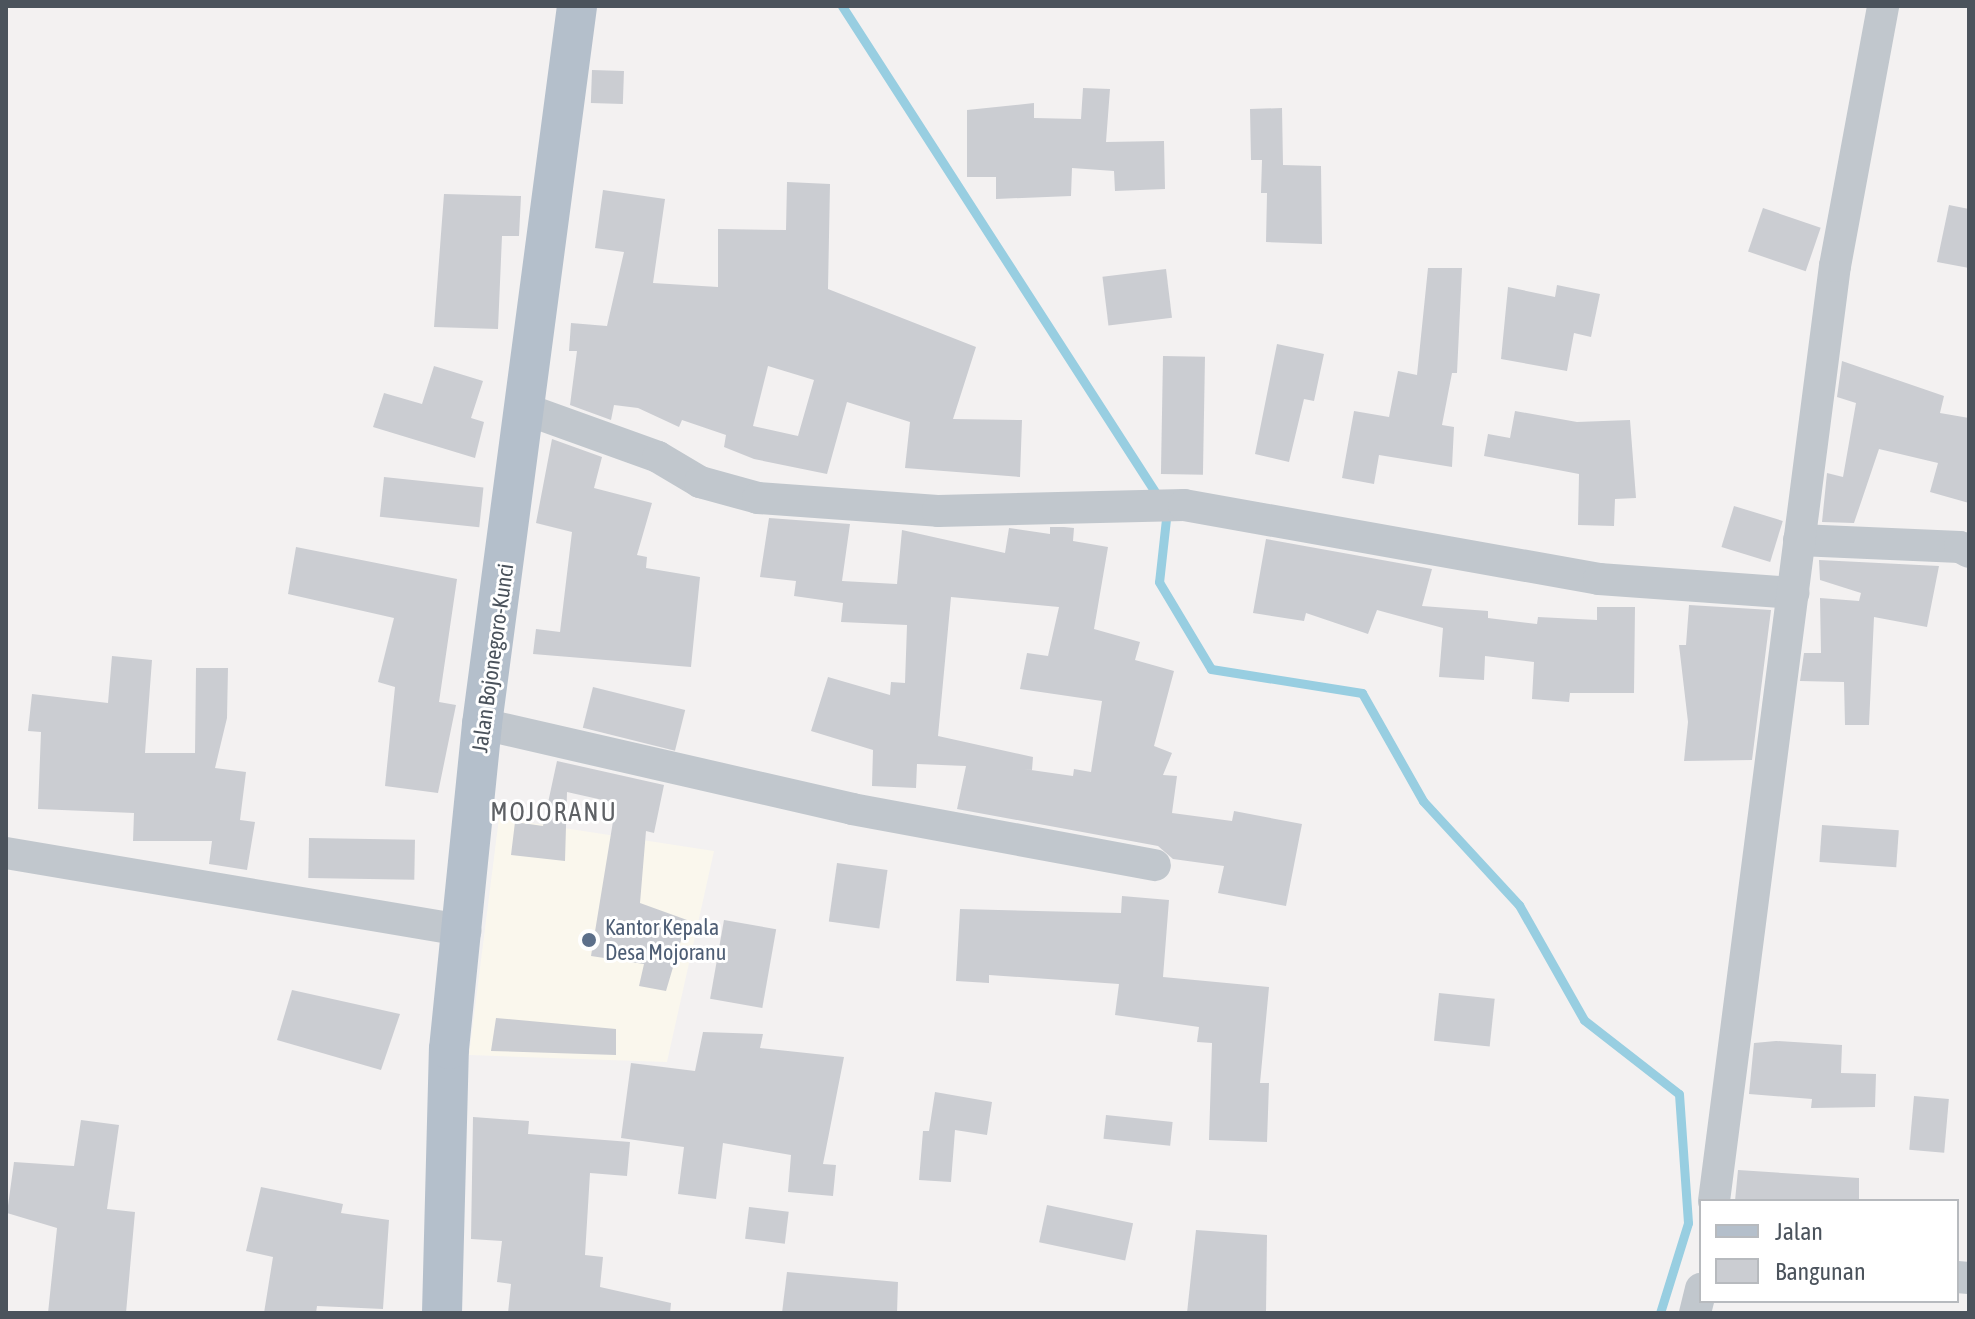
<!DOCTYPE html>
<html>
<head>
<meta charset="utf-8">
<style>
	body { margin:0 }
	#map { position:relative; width:1975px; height:1319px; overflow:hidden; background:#f3f1f1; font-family:"Asap Condensed",sans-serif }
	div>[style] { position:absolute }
	.commercial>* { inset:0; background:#faf7ed }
	.stream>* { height:9px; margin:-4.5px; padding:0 4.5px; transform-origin:4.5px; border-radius:4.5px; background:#98cee1 }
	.building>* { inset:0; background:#cbcdd2; transform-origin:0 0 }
	.minor>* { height:32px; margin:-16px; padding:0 16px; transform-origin:16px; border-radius:16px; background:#c1c7cd }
	.major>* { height:40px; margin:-20px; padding:0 20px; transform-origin:20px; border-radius:20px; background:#b4bfcb }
	.dots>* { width:22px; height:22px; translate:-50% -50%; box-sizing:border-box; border:4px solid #fff; border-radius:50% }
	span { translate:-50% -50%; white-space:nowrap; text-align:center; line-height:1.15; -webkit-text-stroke:6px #fff; paint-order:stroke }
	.street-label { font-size:22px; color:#4b535c }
	.service-label { font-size:22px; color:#4e5e75 }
	.left { translate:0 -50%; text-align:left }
	.quarter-label { font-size:26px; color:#5e6165; letter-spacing:2px }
	.frame { position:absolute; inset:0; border:8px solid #4b535c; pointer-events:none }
	.legend { position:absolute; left:1699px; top:1199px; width:260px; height:104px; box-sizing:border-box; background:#fff; border:2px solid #b7babe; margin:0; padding:10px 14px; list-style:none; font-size:24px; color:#4b535c }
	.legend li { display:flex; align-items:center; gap:16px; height:40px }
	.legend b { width:40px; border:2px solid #b7babe }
</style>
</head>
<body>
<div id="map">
	<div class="commercial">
		<i style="clip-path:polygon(499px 818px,714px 851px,667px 1062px,469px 1055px)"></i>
	</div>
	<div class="stream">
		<i style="left:842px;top:6px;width:585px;rotate:57.21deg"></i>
		<i style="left:1167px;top:510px;width:72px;rotate:96.3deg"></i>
		<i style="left:1159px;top:582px;width:101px;rotate:59.1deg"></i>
		<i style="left:1211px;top:669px;width:153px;rotate:9deg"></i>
		<i style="left:1362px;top:693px;width:124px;rotate:60.5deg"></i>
		<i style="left:1423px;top:801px;width:142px;rotate:47.3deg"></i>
		<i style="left:1519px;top:905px;width:132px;rotate:60.5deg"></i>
		<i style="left:1584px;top:1020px;width:120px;rotate:37.9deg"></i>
		<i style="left:1679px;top:1094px;width:129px;rotate:86deg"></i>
		<i style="left:1688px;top:1223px;width:94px;rotate:107.3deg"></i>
	</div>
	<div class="building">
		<i style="left:592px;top:70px;width:32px;height:33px;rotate:2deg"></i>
		<i style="clip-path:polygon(1083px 88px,1110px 89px,1106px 142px,1164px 141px,1165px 189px,1115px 191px,1114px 171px,1072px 168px,1071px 196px,996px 199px,996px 177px,967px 177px,967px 110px,1034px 103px,1034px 118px,1081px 119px)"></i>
		<i style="clip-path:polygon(1282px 108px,1283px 165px,1321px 166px,1322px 244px,1266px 242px,1267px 193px,1261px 193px,1262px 160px,1251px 160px,1250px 109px)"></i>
		<i style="clip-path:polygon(evenodd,787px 182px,830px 184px,828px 289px,976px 347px,953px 419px,1022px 420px,1020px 477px,905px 468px,910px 422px,847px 402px,827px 474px,754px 459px,724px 447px,726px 435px,682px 420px,679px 427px,638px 408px,614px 405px,611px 420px,570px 405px,577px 351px,569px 351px,571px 323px,607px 326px,624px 252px,595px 248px,603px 190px,665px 199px,653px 283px,718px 287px,718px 229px,786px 230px,787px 182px,768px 366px,814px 380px,798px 436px,753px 426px,768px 366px)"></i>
		<i style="clip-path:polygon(444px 194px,521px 196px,519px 236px,502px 236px,498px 329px,434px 327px)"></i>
		<i style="clip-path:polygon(1949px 205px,1969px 209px,1969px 268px,1937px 262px)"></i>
		<i style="left:1763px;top:208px;width:61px;height:46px;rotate:19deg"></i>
		<i style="clip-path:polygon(1428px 268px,1462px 268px,1457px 373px,1452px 373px,1442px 425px,1454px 427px,1452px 467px,1379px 455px,1374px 484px,1342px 478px,1354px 411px,1389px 417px,1398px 371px,1417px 375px)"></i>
		<i style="left:1166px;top:269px;width:49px;height:64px;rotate:83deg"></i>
		<i style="clip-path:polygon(1557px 285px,1600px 294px,1591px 337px,1574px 333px,1567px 371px,1501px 359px,1508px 287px,1555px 297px)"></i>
		<i style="clip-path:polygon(1277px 344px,1324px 354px,1314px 401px,1304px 399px,1289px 462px,1255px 454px)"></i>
		<i style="left:1163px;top:356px;width:42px;height:118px;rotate:1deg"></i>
		<i style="clip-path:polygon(1842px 361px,1944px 396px,1940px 413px,1969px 418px,1969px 503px,1930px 492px,1938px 463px,1879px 449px,1854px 523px,1822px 522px,1827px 473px,1843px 477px,1856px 403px,1837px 397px)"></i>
		<i style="clip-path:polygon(434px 366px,483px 381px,471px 418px,484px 422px,475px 458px,373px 427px,384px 393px,422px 404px)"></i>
		<i style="clip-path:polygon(1515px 411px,1577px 422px,1630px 420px,1636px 498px,1615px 499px,1614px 526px,1578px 525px,1579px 474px,1484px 456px,1488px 434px,1510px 438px)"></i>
		<i style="clip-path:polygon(552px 439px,602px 457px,594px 488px,652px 503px,637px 555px,647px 557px,646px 568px,700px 577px,691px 667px,533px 654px,536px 629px,560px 632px,572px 532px,536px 523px)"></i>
		<i style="left:384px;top:477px;width:100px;height:40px;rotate:6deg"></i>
		<i style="left:1734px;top:506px;width:51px;height:43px;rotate:17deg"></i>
		<i style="clip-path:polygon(evenodd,769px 518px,850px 524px,842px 581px,897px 584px,902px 530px,1005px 553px,1009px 528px,1050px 534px,1050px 527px,1064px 527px,1074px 528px,1073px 541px,1108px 547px,1094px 629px,1140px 642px,1135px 660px,1174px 671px,1154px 746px,1172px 753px,1163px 775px,1177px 776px,1172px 813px,1232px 821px,1234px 811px,1302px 824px,1286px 906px,1218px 893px,1224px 866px,1173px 859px,1158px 846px,957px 809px,966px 766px,917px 764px,916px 788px,872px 786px,873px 750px,811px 731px,828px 677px,890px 695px,891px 682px,905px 683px,907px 625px,841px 622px,843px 603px,794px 596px,796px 581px,760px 577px,769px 518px,951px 597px,1059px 607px,1048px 656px,1027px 653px,1020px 689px,1102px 701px,1091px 772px,1074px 769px,1073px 776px,1024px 769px,1032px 770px,1033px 757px,938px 736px,951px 597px)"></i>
		<i style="clip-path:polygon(1266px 539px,1432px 569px,1422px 606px,1488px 611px,1488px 618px,1537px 624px,1538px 617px,1597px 620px,1597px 607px,1635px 607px,1634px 693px,1570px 693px,1569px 702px,1532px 699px,1534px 662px,1485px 656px,1484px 680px,1439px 677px,1443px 628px,1377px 610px,1368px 634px,1306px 613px,1304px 621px,1253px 613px)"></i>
		<i style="clip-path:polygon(296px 547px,457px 579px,439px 702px,456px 705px,438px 793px,385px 786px,395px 687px,378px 682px,394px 618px,288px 594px)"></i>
		<i style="clip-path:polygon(1819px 560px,1939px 566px,1927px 627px,1874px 617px,1869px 725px,1845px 725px,1844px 682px,1800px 681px,1804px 653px,1821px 653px,1820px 598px,1859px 601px,1861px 593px,1820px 580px)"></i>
		<i style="clip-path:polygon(1689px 605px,1771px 610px,1752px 760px,1684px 761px,1688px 722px,1679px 645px,1686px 645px)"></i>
		<i style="clip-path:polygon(112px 656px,152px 660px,145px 753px,195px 753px,196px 668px,228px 668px,227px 718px,215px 768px,246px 772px,240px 820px,255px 822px,247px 870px,209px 864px,212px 841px,133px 841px,134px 813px,38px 809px,41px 732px,28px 731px,32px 694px,108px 703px)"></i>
		<i style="left:593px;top:687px;width:95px;height:42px;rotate:14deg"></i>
		<i style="clip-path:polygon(557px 761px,664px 785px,654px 833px,646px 831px,640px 903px,687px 920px,666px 991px,639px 986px,644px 964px,591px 956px,616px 803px,567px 792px,565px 861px,511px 855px,515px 822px,543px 826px)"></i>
		<i style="left:1822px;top:825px;width:77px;height:37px;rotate:4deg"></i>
		<i style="left:309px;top:838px;width:106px;height:40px;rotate:1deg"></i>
		<i style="left:837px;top:863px;width:51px;height:59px;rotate:8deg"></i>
		<i style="clip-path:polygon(1122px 896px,1169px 900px,1163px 977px,1269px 987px,1260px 1083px,1269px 1083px,1267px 1142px,1209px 1140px,1212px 1043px,1197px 1042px,1199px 1027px,1115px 1015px,1119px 984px,989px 975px,989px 983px,956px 981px,960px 909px,1121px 913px)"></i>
		<i style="left:724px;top:920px;width:53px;height:80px;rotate:10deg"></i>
		<i style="clip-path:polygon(292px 990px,400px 1014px,381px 1070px,277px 1040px)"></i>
		<i style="left:1439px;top:993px;width:56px;height:48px;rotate:6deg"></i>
		<i style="clip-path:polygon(496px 1018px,616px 1029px,616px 1055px,491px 1051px)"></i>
		<i style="clip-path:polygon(703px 1032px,763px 1034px,760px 1048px,844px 1057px,823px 1164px,836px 1165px,833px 1196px,788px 1192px,791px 1155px,723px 1143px,716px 1199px,678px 1194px,684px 1147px,621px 1138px,631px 1063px,695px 1071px)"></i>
		<i style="clip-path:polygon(1776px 1041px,1842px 1045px,1841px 1073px,1876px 1074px,1875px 1107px,1811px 1108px,1812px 1099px,1749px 1094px,1754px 1043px)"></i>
		<i style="clip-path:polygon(935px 1092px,992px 1102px,987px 1135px,955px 1130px,951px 1182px,919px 1180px,923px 1131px,929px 1131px)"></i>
		<i style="left:1914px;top:1096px;width:35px;height:54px;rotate:5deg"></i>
		<i style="left:1106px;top:1115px;width:67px;height:24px;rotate:6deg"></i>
		<i style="clip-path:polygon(473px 1117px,529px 1121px,528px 1134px,630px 1142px,627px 1176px,590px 1173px,585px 1255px,603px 1257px,600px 1287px,671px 1303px,670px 1313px,508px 1313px,511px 1284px,497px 1282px,502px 1241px,471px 1239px)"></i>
		<i style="clip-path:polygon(81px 1120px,119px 1125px,107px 1209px,135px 1212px,126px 1313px,48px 1313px,57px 1228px,7px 1213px,14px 1162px,74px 1166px)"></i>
		<i style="clip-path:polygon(1738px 1170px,1859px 1178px,1859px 1201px,1735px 1201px)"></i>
		<i style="clip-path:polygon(261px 1187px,343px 1204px,341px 1213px,389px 1220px,383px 1309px,317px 1306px,316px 1313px,264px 1313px,273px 1257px,246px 1251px)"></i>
		<i style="left:1047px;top:1205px;width:88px;height:38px;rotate:12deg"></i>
		<i style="left:749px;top:1207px;width:40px;height:32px;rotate:7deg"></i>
		<i style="clip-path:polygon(1196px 1230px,1267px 1235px,1266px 1313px,1187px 1313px)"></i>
		<i style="clip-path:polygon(787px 1272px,898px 1282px,897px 1313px,782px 1313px)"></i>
	</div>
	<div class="minor">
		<i style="left:525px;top:409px;width:141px;rotate:19.8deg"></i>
		<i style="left:658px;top:457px;width:49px;rotate:30.8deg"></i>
		<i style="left:700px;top:482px;width:60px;rotate:15.4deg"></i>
		<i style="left:758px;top:498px;width:180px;rotate:4.1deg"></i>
		<i style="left:938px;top:511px;width:246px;rotate:-1.4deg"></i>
		<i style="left:1184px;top:505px;width:422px;rotate:10.1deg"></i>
		<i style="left:1599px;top:579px;width:195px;rotate:4.1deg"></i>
		<i style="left:1799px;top:540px;width:161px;rotate:2.5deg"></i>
		<i style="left:1960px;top:547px;width:10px;rotate:29deg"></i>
		<i style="left:482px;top:724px;width:380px;rotate:12.9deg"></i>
		<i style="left:852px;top:809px;width:308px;rotate:10.5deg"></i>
		<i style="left:6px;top:853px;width:466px;rotate:9.6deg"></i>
		<i style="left:1714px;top:1201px;width:943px;rotate:-82.63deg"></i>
		<i style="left:1835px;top:266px;width:264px;rotate:-79.5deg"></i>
		<i style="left:1957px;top:1277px;width:12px;rotate:5deg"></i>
		<i style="left:1695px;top:1313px;width:25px;rotate:-76deg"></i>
	</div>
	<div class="major">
		<i style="left:442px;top:1313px;width:264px;rotate:-88.5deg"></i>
		<i style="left:449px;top:1049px;width:327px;rotate:-84.2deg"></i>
		<i style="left:482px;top:724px;width:724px;rotate:-82.46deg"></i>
	</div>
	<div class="dots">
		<i style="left:589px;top:940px;background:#5c6f8a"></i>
	</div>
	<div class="street-label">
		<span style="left:493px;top:658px;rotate:-82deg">Jalan Bojonegoro-Kunci</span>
	</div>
	<div class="service-label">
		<span class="left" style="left:605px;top:940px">Kantor Kepala<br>Desa Mojoranu</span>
	</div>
	<div class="quarter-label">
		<span style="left:554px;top:813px">MOJORANU</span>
	</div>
	<div class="frame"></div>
	<ul class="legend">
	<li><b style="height:10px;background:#b4bfcb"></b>Jalan</li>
	<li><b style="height:22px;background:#cbcdd2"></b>Bangunan</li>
	</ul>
</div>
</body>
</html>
